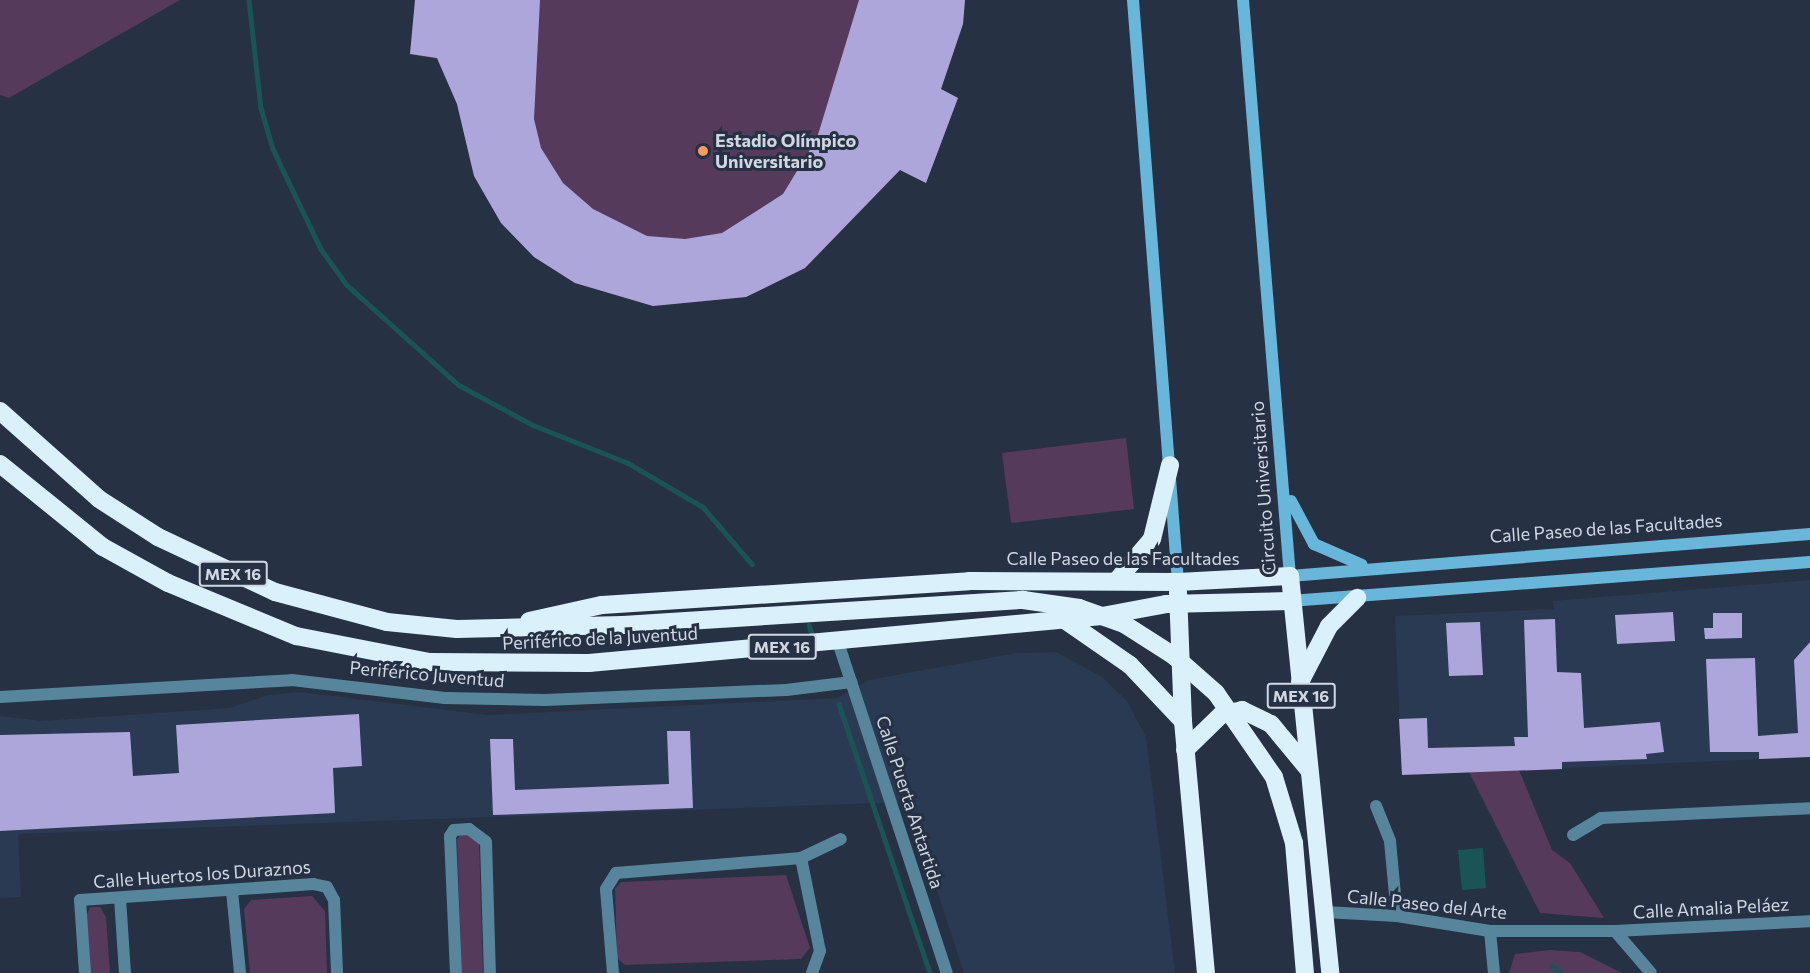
<!DOCTYPE html>
<meta charset="utf-8">
<style>
body{margin:0}
#map{position:relative;width:1810px;height:973px;overflow:hidden;background:#263144;font-family:Commissioner,sans-serif}
div>[style]{position:absolute}
[style*='--x']{left:calc(var(--x)*1px);top:calc(var(--y)*1px);width:calc(var(--w)*1px);rotate:calc(var(--a)*1deg)}
.built>*{inset:0;background:#2a3a52}
.green>*{inset:0;background:#553a5b}
.water>*{inset:0;background:#195557}
.stream>*{height:4.5px;margin:-2.25px;padding:0 2.25px;transform-origin:2.25px;border-radius:2.25px;background:#195557}
.building>*{inset:0;background:#ada6db}
.street>*{height:12px;margin:-6px;padding:0 6px;transform-origin:6px;border-radius:6px;background:#57869c}
.secondary>*{height:12px;margin:-6px;padding:0 6px;transform-origin:6px;border-radius:6px;background:#68b6d9}
.highway>*{height:18px;margin:-9px;padding:0 9px;transform-origin:9px;border-radius:9px;background:#daf0fa}
.dots>*{width:16px;height:16px;translate:-50% -50%;box-sizing:border-box;border:3px solid #263144;border-radius:50%}
span{translate:-50% -50%;white-space:nowrap;text-align:center;line-height:1.15;-webkit-text-stroke:6px #263144;paint-order:stroke}
.shield-label span{padding:2px 4px;background:#263144;border:2px solid;border-radius:4px;-webkit-text-stroke-width:0}
.shield-label{font-size:16px;color:#d0d7e3;font-weight:700}
.poi-label{font-size:18px;color:#d0d7e3;font-weight:700}
.left{translate:0 -50%;text-align:left}
.street-label{font-size:18px;color:#d0d7e3}
</style>
<div id="map">
<div class="built">
<i style="clip-path:polygon(1810px 580px,1810px 757px,1402px 775px,1395px 616px,1554px 609px,1553px 601px)"></i>
<i style="clip-path:polygon(1056px 652px,1102px 677px,1127px 701px,1146px 737px,1175px 973px,964px 973px,908px 802px,18px 834px,21px 897px,0 898px,0 716px,41px 721px,230px 708px,268px 695px,301px 692px,487px 715px,837px 698px,869px 680px,1017px 653px)"></i>
</div>
<div class="green">
<i style="clip-path:polygon(0 0,180px 0,9px 98px,0 95px)"></i>
<i style="clip-path:polygon(415px 0,965px 0,963px 24px,941px 89px,958px 98px,926px 183px,900px 170px,805px 268px,746px 297px,653px 306px,575px 283px,534px 257px,474px 176px,457px 104px,437px 59px,410px 54px)"></i>
<i style="clip-path:polygon(1126px 438px,1134px 509px,1011px 523px,1002px 453px)"></i>
<i style="clip-path:polygon(1519px 770px,1552px 850px,1570px 863px,1604px 918px,1540px 913px,1469px 772px)"></i>
<i style="clip-path:polygon(464px 832px,479px 841px,483px 973px,462px 973px,457px 839px)"></i>
<i style="clip-path:polygon(786px 875px,810px 948px,801px 959px,625px 965px,617px 958px,615px 889px,621px 882px)"></i>
<i style="clip-path:polygon(312px 896px,325px 911px,327px 973px,250px 973px,244px 909px,251px 900px)"></i>
<i style="clip-path:polygon(90px 907px,100px 907px,106px 917px,110px 973px,89px 973px,85px 919px)"></i>
<i style="clip-path:polygon(1550px 950px,1580px 952px,1622px 973px,1509px 973px,1515px 954px)"></i>
</div>
<div class="water">
<i style="clip-path:polygon(1483px 848px,1486px 888px,1462px 890px,1458px 850px)"></i>
</div>
<div class="stream">
<i style="--x:249;--y:0;--w:109;--a:83.7"></i>
<i style="--x:261;--y:108;--w:43;--a:73.7"></i>
<i style="--x:273;--y:149;--w:111;--a:64.4"></i>
<i style="--x:321;--y:249;--w:44;--a:54.2"></i>
<i style="--x:347;--y:285;--w:150;--a:41.8"></i>
<i style="--x:459;--y:385;--w:84;--a:28.4"></i>
<i style="--x:533;--y:425;--w:102;--a:21.8"></i>
<i style="--x:628;--y:463;--w:87;--a:30.4"></i>
<i style="--x:703;--y:507;--w:75;--a:49.3"></i>
<i style="--x:809;--y:625;--w:9;--a:72"></i>
<i style="--x:839;--y:704;--w:284;--a:71.3"></i>
<i style="--x:1552;--y:966;--w:12;--a:35"></i>
</div>
<div class="building">
<i style="clip-path:polygon(415px 0,540px 0,534px 119px,541px 148px,563px 183px,593px 209px,647px 236px,685px 239px,722px 233px,783px 194px,817px 138px,859px 0,965px 0,963px 24px,941px 89px,958px 98px,926px 183px,900px 170px,805px 268px,746px 297px,653px 306px,575px 283px,534px 257px,501px 223px,474px 176px,457px 104px,437px 58px,410px 54px)"></i>
<i style="clip-path:polygon(1673px 612px,1675px 641px,1617px 644px,1615px 615px)"></i>
<i style="clip-path:polygon(1713px 613px,1742px 613px,1742px 638px,1705px 639px,1704px 628px,1713px 628px)"></i>
<i style="clip-path:polygon(1555px 619px,1557px 672px,1581px 673px,1584px 728px,1660px 722px,1664px 752px,1646px 754px,1647px 759px,1562px 762px,1562px 769px,1402px 775px,1399px 719px,1427px 718px,1428px 748px,1515px 746px,1514px 737px,1528px 737px,1524px 620px)"></i>
<i style="clip-path:polygon(1480px 622px,1483px 675px,1449px 676px,1446px 623px)"></i>
<i style="clip-path:polygon(1810px 642px,1810px 757px,1759px 759px,1759px 752px,1710px 752px,1706px 659px,1755px 658px,1758px 736px,1798px 733px,1794px 660px)"></i>
<i style="clip-path:polygon(359px 714px,362px 766px,333px 768px,335px 813px,0 831px,0 735px,130px 732px,133px 776px,179px 773px,176px 725px)"></i>
<i style="clip-path:polygon(667px 731px,690px 731px,693px 808px,493px 815px,490px 739px,513px 739px,515px 790px,669px 784px)"></i>
</div>
<div class="street">
<i style="--x:838;--y:642;--w:348;--a:71.8"></i>
<i style="--x:0;--y:697;--w:292;--a:-3.3"></i>
<i style="--x:292;--y:680;--w:154;--a:6.7"></i>
<i style="--x:445;--y:698;--w:100;--a:1.1"></i>
<i style="--x:545;--y:700;--w:241;--a:-2.4"></i>
<i style="--x:786;--y:690;--w:66;--a:-6.9"></i>
<i style="--x:1376;--y:806;--w:38;--a:68"></i>
<i style="--x:1390;--y:841;--w:75;--a:84.7"></i>
<i style="--x:1573;--y:835;--w:33;--a:-31"></i>
<i style="--x:1601;--y:818;--w:209;--a:-2.7"></i>
<i style="--x:801;--y:858;--w:44;--a:-25.4"></i>
<i style="--x:232;--y:891;--w:82;--a:84.4"></i>
<i style="--x:120;--y:898;--w:75;--a:86.2"></i>
<i style="--x:1325;--y:912;--w:72;--a:3.2"></i>
<i style="--x:1397;--y:916;--w:94;--a:9.2"></i>
<i style="--x:1490;--y:931;--w:125;--a:0"></i>
<i style="--x:1615;--y:931;--w:195;--a:-2.9"></i>
<i style="--x:1490;--y:931;--w:42;--a:84.6"></i>
<i style="--x:1615;--y:931;--w:55;--a:49.4"></i>
<i style="--x:85;--y:973;--w:73;--a:-93.9"></i>
<i style="--x:80;--y:900;--w:234;--a:-3.9"></i>
<i style="--x:313;--y:884;--w:14;--a:12"></i>
<i style="--x:327;--y:887;--w:15;--a:62"></i>
<i style="--x:334;--y:900;--w:73;--a:87.6"></i>
<i style="--x:456;--y:973;--w:137;--a:-92.5"></i>
<i style="--x:450;--y:836;--w:7;--a:-56"></i>
<i style="--x:454;--y:830;--w:15;--a:-4"></i>
<i style="--x:469;--y:829;--w:21;--a:37"></i>
<i style="--x:486;--y:842;--w:131;--a:88.3"></i>
<i style="--x:613;--y:973;--w:84;--a:-94.8"></i>
<i style="--x:606;--y:889;--w:19;--a:-58"></i>
<i style="--x:616;--y:873;--w:186;--a:-4.6"></i>
<i style="--x:801;--y:858;--w:95;--a:78.5"></i>
<i style="--x:820;--y:951;--w:23;--a:110"></i>
</div>
<div class="secondary">
<i style="--x:1133;--y:0;--w:584;--a:85.58"></i>
<i style="--x:1243;--y:0;--w:578;--a:85.34"></i>
<i style="--x:1290;--y:576;--w:522;--a:-4.62"></i>
<i style="--x:1291;--y:501;--w:49;--a:61.9"></i>
<i style="--x:1314;--y:544;--w:52;--a:23.6"></i>
<i style="--x:1290;--y:601;--w:521;--a:-4.29"></i>
</div>
<div class="highway">
<i style="--x:0;--y:411;--w:132;--a:41.6"></i>
<i style="--x:99;--y:499;--w:70;--a:32.8"></i>
<i style="--x:158;--y:537;--w:129;--a:25.2"></i>
<i style="--x:275;--y:592;--w:116;--a:15"></i>
<i style="--x:387;--y:622;--w:70;--a:5.7"></i>
<i style="--x:457;--y:629;--w:166;--a:-1.4"></i>
<i style="--x:623;--y:625;--w:401;--a:-3.6"></i>
<i style="--x:1023;--y:600;--w:57;--a:8.1"></i>
<i style="--x:1079;--y:608;--w:48;--a:19.6"></i>
<i style="--x:1124;--y:624;--w:59;--a:32.6"></i>
<i style="--x:1174;--y:656;--w:56;--a:41.4"></i>
<i style="--x:1216;--y:693;--w:102;--a:55.4"></i>
<i style="--x:1274;--y:777;--w:69;--a:73.1"></i>
<i style="--x:1294;--y:843;--w:130;--a:85.2"></i>
<i style="--x:0;--y:464;--w:132;--a:38.9"></i>
<i style="--x:103;--y:547;--w:74;--a:29"></i>
<i style="--x:168;--y:583;--w:139;--a:22.5"></i>
<i style="--x:296;--y:636;--w:136;--a:11.1"></i>
<i style="--x:429;--y:662;--w:160;--a:0.4"></i>
<i style="--x:589;--y:663;--w:515;--a:-5.23"></i>
<i style="--x:1102;--y:616;--w:65;--a:-10.6"></i>
<i style="--x:1166;--y:604;--w:124;--a:-1.4"></i>
<i style="--x:1118;--y:579;--w:52;--a:-49.6"></i>
<i style="--x:1152;--y:539;--w:76;--a:-76.3"></i>
<i style="--x:1178;--y:592;--w:129;--a:87.8"></i>
<i style="--x:1183;--y:721;--w:253;--a:84.8"></i>
<i style="--x:1062;--y:618;--w:83;--a:34.7"></i>
<i style="--x:1130;--y:665;--w:77;--a:46.6"></i>
<i style="--x:529;--y:621;--w:75;--a:-12.4"></i>
<i style="--x:602;--y:605;--w:368;--a:-3.7"></i>
<i style="--x:969;--y:581;--w:209;--a:0.3"></i>
<i style="--x:1178;--y:582;--w:112;--a:-3.1"></i>
<i style="--x:1290;--y:576;--w:399;--a:84.2"></i>
<i style="--x:1300;--y:682;--w:63;--a:-62.6"></i>
<i style="--x:1329;--y:626;--w:40;--a:-45"></i>
<i style="--x:1185;--y:750;--w:50;--a:-44.2"></i>
<i style="--x:1221;--y:715;--w:22;--a:-13"></i>
<i style="--x:1242;--y:710;--w:32;--a:26"></i>
<i style="--x:1271;--y:724;--w:60;--a:50.4"></i>
</div>
<div class="dots">
<i style="left:703px;top:151px;background:#fe9b59"></i>
</div>
<div class="shield-label">
<span style="left:233px;top:574px">MEX 16</span>
<span style="left:782px;top:647px">MEX 16</span>
<span style="left:1301px;top:696px">MEX 16</span>
</div>
<div class="poi-label">
<span class="left" style="left:715px;top:151px">Estadio Olímpico<br>Universitario</span>
</div>
<div class="street-label">
<span style="left:1263px;top:488px;rotate:-94deg">Circuito Universitario</span>
<span style="left:1606px;top:528px;rotate:-4deg">Calle Paseo de las Facultades</span>
<span style="left:1123px;top:558px">Calle Paseo de las Facultades</span>
<span style="left:600px;top:638px;rotate:-3deg">Periférico de la Juventud</span>
<span style="left:427px;top:674px;rotate:5deg">Periférico Juventud</span>
<span style="left:910px;top:802px;rotate:72deg">Calle Puerta Antartida</span>
<span style="left:202px;top:874px;rotate:-4deg">Calle Huertos los Duraznos</span>
<span style="left:1427px;top:904px;rotate:6deg">Calle Paseo del Arte</span>
<span style="left:1711px;top:908px;rotate:-3deg">Calle Amalia Peláez</span>
</div>
</div>
